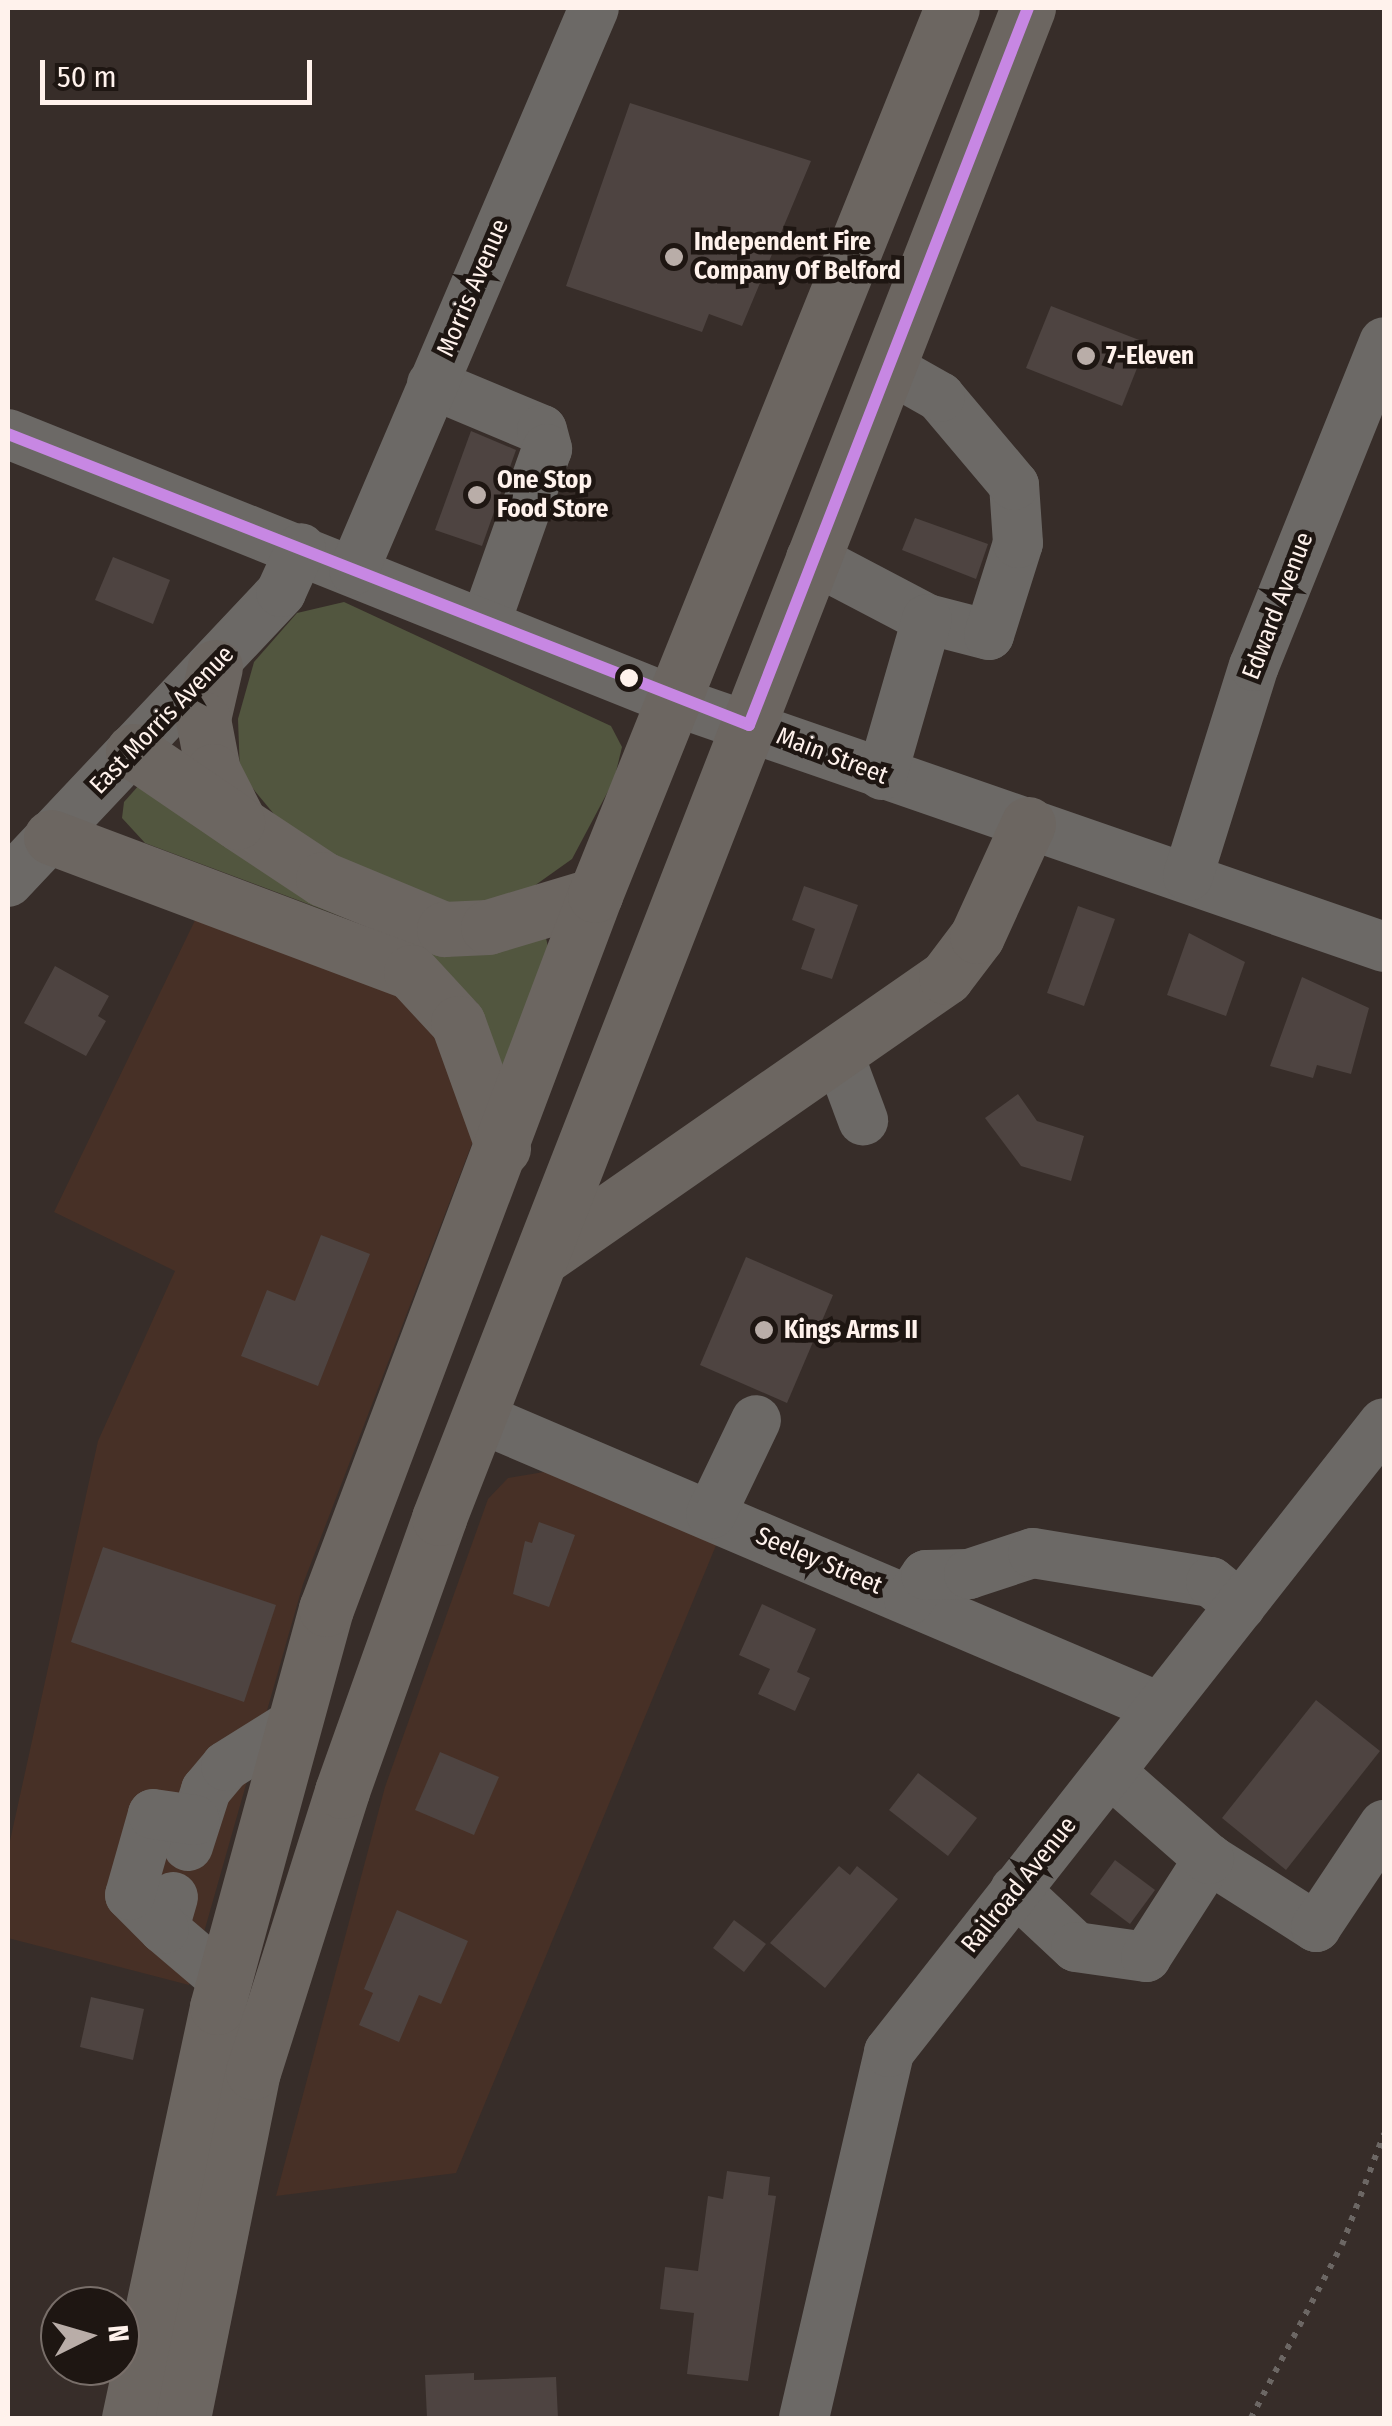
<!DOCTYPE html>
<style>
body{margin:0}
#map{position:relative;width:1392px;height:2426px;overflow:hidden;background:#372d29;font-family:"Fira Sans Condensed",sans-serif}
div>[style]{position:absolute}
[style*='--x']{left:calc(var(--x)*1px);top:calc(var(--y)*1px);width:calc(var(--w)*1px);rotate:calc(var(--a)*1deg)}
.built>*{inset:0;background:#473026}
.green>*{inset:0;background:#52563f}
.building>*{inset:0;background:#4e4441}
.path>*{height:6px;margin-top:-3px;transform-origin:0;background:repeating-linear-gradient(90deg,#6c6764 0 5px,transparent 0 13px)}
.minor>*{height:50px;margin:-25px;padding:0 25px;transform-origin:25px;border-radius:25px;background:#6c6966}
.highway>*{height:55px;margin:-27.5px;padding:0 27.5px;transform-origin:27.5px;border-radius:27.5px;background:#6c6661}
.bus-1>*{height:12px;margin:-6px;padding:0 6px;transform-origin:6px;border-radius:6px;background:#c787e3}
.dots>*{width:28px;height:28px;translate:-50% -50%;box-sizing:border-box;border:5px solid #1e1612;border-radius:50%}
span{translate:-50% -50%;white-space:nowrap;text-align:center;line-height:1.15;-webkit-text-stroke:9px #1e1612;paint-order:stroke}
.poi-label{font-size:25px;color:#fff2ec;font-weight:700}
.left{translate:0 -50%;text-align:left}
.street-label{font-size:25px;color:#fff2ec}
.frame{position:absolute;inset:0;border:10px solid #fff2ec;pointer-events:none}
.north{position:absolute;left:40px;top:2286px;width:100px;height:100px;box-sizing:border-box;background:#1e1612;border:2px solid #786e69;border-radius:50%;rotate:85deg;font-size:28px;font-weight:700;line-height:40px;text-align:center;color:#fff2ec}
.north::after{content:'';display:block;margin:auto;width:35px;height:45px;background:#b9ada8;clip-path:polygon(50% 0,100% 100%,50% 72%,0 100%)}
.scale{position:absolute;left:40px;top:60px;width:272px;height:45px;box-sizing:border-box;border:5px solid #fff2ec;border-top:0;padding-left:12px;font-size:30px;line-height:35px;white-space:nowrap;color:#fff2ec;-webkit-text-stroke:8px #1e1612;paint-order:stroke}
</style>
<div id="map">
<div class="built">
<i style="clip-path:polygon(200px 910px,349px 959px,446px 1028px,473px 1141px,303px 1584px,189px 1985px,8px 1938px,8px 1850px,98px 1441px,175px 1271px,54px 1212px)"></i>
<i style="clip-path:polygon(550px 1471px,717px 1543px,456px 2173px,276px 2196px,385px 1787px,488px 1499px,508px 1478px)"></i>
</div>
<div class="green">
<i style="clip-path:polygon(344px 602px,611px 726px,622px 747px,614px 780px,572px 859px,520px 896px,459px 910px,293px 837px,240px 773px,238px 719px,254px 662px,297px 613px)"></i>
<i style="clip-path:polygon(140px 784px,348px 919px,145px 843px,122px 818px,124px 802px)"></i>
<i style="clip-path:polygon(546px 938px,548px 947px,502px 1075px,477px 1003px,418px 950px)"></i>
</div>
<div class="building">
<i style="clip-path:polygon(630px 103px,811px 161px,742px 326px,709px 314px,702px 332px,566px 286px)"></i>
<i style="clip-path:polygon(1051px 306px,1147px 343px,1122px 406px,1026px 368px)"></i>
<i style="clip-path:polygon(471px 431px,516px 450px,482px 546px,435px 530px)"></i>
<i style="clip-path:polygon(915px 518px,988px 544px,976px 579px,902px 550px)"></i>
<i style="clip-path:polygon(113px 557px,170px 580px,153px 624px,95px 600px)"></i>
<i style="clip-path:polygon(804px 886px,858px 905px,832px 979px,801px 969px,815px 929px,792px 920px)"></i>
<i style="clip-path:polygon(1078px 906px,1115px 919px,1084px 1006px,1047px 993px)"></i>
<i style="clip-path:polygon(1189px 933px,1245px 962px,1226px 1016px,1167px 995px)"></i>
<i style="clip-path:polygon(55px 966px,109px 996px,98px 1016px,106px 1021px,86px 1056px,24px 1023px)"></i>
<i style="clip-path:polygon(1302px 977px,1369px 1008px,1351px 1074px,1317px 1065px,1313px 1078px,1270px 1066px)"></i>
<i style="clip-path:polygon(1018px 1094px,1037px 1121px,1084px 1136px,1071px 1181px,1021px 1166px,985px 1118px)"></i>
<i style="clip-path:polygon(321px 1235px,370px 1254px,318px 1386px,241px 1356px,267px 1290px,295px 1301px)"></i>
<i style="clip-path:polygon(746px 1257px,833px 1295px,787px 1403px,700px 1365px)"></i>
<i style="clip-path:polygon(539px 1522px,575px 1535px,549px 1607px,513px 1594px,525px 1541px,532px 1543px)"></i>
<i style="clip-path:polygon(103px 1547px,276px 1605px,244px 1702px,71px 1642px)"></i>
<i style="clip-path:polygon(762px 1604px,816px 1629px,797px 1672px,810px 1678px,795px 1711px,758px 1694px,770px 1669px,739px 1655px)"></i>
<i style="clip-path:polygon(1316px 1700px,1380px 1751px,1286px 1870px,1222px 1818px)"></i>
<i style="clip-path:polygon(440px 1752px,499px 1777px,474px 1835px,415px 1810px)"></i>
<i style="clip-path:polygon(918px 1773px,977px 1818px,948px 1856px,889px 1810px)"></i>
<i style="clip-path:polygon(1115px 1860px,1155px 1890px,1130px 1924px,1090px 1894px)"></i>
<i style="clip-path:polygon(839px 1866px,850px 1875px,857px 1866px,898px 1899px,825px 1988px,770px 1943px)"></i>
<i style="clip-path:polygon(397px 1910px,468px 1941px,441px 2004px,419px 1995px,399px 2042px,359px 2025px,373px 1993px,364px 1989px)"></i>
<i style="clip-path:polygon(734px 1920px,766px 1944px,744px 1972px,713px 1948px)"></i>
<i style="clip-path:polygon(91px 1997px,144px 2009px,133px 2060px,80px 2047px)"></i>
<i style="clip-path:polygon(727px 2171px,770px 2177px,768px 2195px,776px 2196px,748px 2381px,687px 2374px,694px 2313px,660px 2309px,665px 2267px,698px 2271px,708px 2196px,723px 2199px)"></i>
<i style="clip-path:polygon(474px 2373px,474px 2380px,556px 2377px,558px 2418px,427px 2418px,425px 2375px)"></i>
</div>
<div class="path">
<i style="--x:1251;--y:2418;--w:195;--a:-62.3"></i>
<i style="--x:1342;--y:2245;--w:119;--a:-69.3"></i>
</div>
<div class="minor">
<i style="--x:432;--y:384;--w:119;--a:22.7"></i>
<i style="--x:542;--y:430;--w:20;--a:75"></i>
<i style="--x:547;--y:449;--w:186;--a:109.5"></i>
<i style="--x:8;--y:434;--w:721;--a:21.83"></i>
<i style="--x:677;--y:702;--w:748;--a:19.11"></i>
<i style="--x:811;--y:558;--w:131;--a:27.7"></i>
<i style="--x:927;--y:619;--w:64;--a:14.5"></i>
<i style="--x:989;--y:635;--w:96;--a:-72.5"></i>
<i style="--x:1018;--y:543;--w:58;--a:-93.9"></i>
<i style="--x:1014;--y:485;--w:115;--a:-130.1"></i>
<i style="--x:940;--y:397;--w:61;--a:-150.5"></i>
<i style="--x:354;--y:570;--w:611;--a:-66.88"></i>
<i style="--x:882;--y:775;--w:162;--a:-73.9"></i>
<i style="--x:1188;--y:876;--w:220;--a:-72.6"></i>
<i style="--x:1254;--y:666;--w:349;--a:-68.1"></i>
<i style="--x:8;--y:882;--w:398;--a:-46.7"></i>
<i style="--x:281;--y:592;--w:48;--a:-65.6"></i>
<i style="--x:838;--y:1053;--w:72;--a:69.5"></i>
<i style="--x:478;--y:1417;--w:740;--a:23.07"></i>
<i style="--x:711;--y:1514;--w:104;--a:-64.4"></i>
<i style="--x:909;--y:1600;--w:30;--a:-56"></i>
<i style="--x:926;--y:1575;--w:43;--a:-1.3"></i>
<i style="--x:969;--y:1574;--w:67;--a:-18.2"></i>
<i style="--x:1033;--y:1553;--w:180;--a:9.3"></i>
<i style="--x:1211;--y:1582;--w:38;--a:39"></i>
<i style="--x:188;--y:1846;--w:59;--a:-72.2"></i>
<i style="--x:206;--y:1790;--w:31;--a:-50"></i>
<i style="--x:226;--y:1766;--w:75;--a:-32"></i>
<i style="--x:1209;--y:1859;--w:127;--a:32.4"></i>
<i style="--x:1316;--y:1927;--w:123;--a:-56.3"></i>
<i style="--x:1015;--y:1890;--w:83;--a:43.1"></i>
<i style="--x:1076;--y:1947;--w:71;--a:8.1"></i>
<i style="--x:1146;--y:1957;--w:117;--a:-57.3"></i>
<i style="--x:1209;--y:1859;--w:132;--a:-138.7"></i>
<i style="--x:173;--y:1897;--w:33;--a:106"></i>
<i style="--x:164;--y:1929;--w:79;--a:40.4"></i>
<i style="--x:164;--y:1929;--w:48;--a:-135"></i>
<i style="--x:130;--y:1895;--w:84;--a:-74.1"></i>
<i style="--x:153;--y:1814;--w:42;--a:8.1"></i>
<i style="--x:804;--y:2418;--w:376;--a:-76.9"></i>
<i style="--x:889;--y:2052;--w:800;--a:-51.8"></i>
</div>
<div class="highway">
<i style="--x:215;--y:667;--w:53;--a:103"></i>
<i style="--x:203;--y:719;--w:53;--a:79.1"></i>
<i style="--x:213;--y:771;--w:59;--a:63"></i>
<i style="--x:240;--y:824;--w:100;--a:33.5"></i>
<i style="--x:323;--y:879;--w:131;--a:22.5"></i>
<i style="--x:444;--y:929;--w:44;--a:-2.6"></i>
<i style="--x:488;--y:927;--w:112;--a:-16.7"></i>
<i style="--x:133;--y:751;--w:126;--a:34.3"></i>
<i style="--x:51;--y:837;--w:384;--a:20.6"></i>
<i style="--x:411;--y:972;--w:69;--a:47.3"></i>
<i style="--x:458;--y:1023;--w:133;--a:70.2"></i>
<i style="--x:546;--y:1255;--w:487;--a:-34.8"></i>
<i style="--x:946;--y:977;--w:51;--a:-52.9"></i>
<i style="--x:977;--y:936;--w:123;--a:-65.5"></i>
<i style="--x:129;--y:2418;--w:420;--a:-77.9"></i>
<i style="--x:217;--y:2007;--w:413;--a:-74.7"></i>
<i style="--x:326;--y:1609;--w:763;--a:-69.36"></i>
<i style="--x:595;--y:895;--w:956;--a:-68.08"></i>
<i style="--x:183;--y:2418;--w:353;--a:-78.6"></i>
<i style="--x:253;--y:2072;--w:295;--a:-72.4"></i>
<i style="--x:342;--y:1791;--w:290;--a:-70.4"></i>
<i style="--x:439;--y:1518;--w:1621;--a:-68.69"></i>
</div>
<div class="bus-1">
<i style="--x:8;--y:434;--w:796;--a:21.44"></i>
<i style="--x:749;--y:725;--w:769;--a:-68.74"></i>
</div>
<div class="dots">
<i style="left:674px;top:257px;background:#b9ada8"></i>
<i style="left:1086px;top:356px;background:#b9ada8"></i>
<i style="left:477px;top:495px;background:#b9ada8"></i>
<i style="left:629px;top:678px;background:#fff2ec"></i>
<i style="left:764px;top:1330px;background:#b9ada8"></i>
</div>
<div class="poi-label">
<span class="left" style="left:694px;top:257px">Independent Fire<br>Company Of Belford</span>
<span class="left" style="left:1106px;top:356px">7-Eleven</span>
<span class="left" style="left:497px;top:495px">One Stop<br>Food Store</span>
<span class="left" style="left:784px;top:1330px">Kings Arms II</span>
</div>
<div class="street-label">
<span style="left:473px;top:288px;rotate:-67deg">Morris Avenue</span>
<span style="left:1278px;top:606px;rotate:-69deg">Edward Avenue</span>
<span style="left:162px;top:720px;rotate:-46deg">East Morris Avenue</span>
<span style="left:832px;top:756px;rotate:21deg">Main Street</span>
<span style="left:819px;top:1561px;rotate:23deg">Seeley Street</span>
<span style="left:1019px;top:1885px;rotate:-51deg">Railroad Avenue</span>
</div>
<div class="frame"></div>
<div class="north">N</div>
<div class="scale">50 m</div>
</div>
